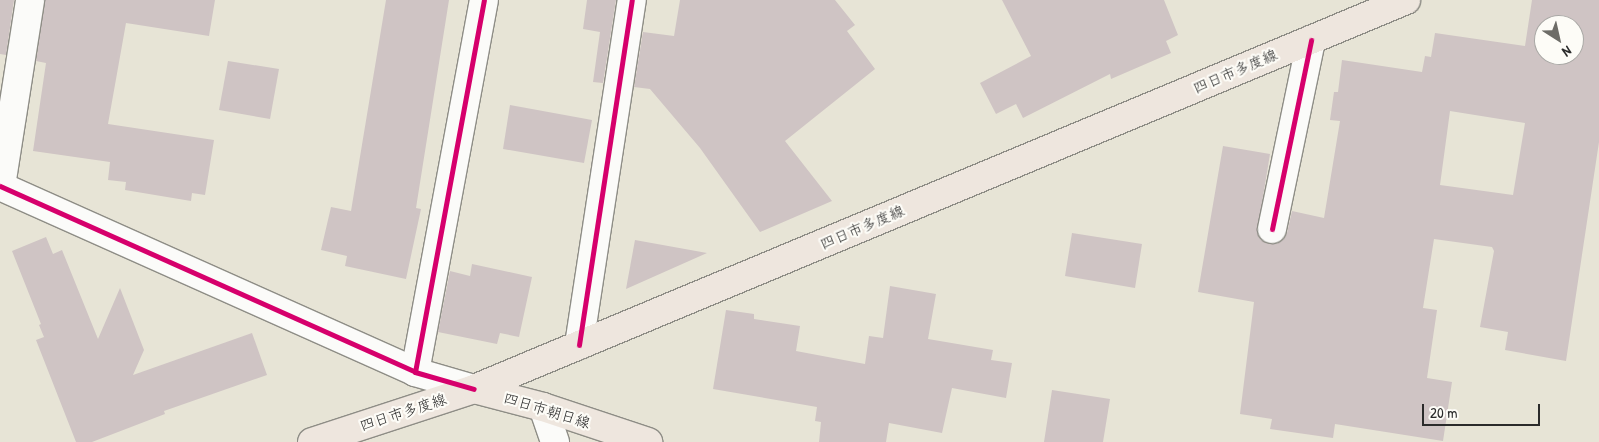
<!DOCTYPE html>
<meta charset="utf-8">
<style>
body{margin:0}
#map{position:relative;width:1599px;height:442px;overflow:hidden;background:#e7e4d6;font-family:"Patrick Hand","Klee One",sans-serif}
div>[style]{position:absolute}
[style*='--x']{left:calc(var(--x)*1px);top:calc(var(--y)*1px);width:calc(var(--w)*1px);rotate:calc(var(--a)*1deg)}
.building>*{inset:0;background:#cfc4c4}
.roads{filter:drop-shadow(1px 0 #8e8d86) drop-shadow(-1px 0 #8e8d86) drop-shadow(0 1px #8e8d86) drop-shadow(0 -1px #8e8d86)}
.minor>*{height:28px;margin:-14px;padding:0 14px;transform-origin:14px;border-radius:14px;background:#fbfbf9}
.primary>*{height:28px;margin:-14px;padding:0 14px;transform-origin:14px;border-radius:14px;background:#eee6de}
.cycleway>*{height:5px;margin:-2.5px;padding:0 2.5px;transform-origin:2.5px;border-radius:2.5px;background:#d6006c}
span{translate:-50% -50%;white-space:nowrap;text-align:center;line-height:1.15;-webkit-text-stroke:4.5px #fdfcf7;paint-order:stroke}
.street-label{font-size:15px;color:#2b2b2b}
.north{position:absolute;left:1534px;top:15px;width:50px;height:50px;box-sizing:border-box;background:#fdfcf7;border:1px solid #a9a8a5;border-radius:50%;rotate:145deg;font-size:14px;font-weight:700;line-height:20px;text-align:center;color:#2b2b2b}
.north::after{content:'';display:block;margin:auto;width:18px;height:22px;background:#6d6c67;clip-path:polygon(50% 0,100% 100%,50% 72%,0 100%)}
.scale{position:absolute;left:1422px;top:404px;width:118px;height:22px;box-sizing:border-box;border:2px solid #2b2b2b;border-top:0;padding-left:6px;font-size:15px;line-height:18px;white-space:nowrap;color:#2b2b2b;-webkit-text-stroke:4px #fdfcf7;paint-order:stroke}
</style>
<div id="map">
<div class="building">
<i style="clip-path:polygon(0 0,14px 0,6px 55px,0 54px)"></i>
<i style="clip-path:polygon(45px 0,215px 0,209px 36px,126px 23px,108px 124px,214px 140px,205px 195px,192px 193px,191px 201px,125px 190px,126px 182px,108px 180px,110px 162px,33px 151px,46px 63px,36px 61px)"></i>
<i style="clip-path:polygon(386px 0,449px 0,416px 208px,421px 209px,406px 279px,345px 266px,347px 256px,321px 250px,331px 207px,351px 211px)"></i>
<i style="clip-path:polygon(587px 0,616px 0,603px 83px,593px 82px,600px 32px,583px 29px)"></i>
<i style="clip-path:polygon(680px 0,835px 0,855px 25px,847px 31px,875px 69px,785px 141px,832px 201px,760px 232px,700px 148px,650px 89px,634px 87px,643px 32px,674px 36px)"></i>
<i style="clip-path:polygon(1002px 0,1164px 0,1178px 35px,1166px 41px,1171px 53px,1111px 79px,1110px 74px,1023px 118px,1016px 104px,996px 114px,980px 83px,1031px 56px)"></i>
<i style="clip-path:polygon(evenodd,1532px 0,1599px 0,1599px 142px,1566px 361px,1505px 350px,1508px 332px,1480px 327px,1494px 251px,1492px 247px,1434px 239px,1423px 308px,1437px 310px,1427px 378px,1452px 382px,1443px 441px,1335px 424px,1333px 438px,1270px 429px,1272px 419px,1240px 414px,1254px 302px,1198px 292px,1223px 146px,1270px 154px,1257px 233px,1261px 240px,1268px 244px,1277px 244px,1284px 239px,1287px 233px,1292px 211px,1324px 218px,1340px 121px,1330px 120px,1334px 92px,1338px 92px,1342px 60px,1422px 72px,1425px 56px,1431px 57px,1435px 33px,1525px 46px,1532px 0,1544px 25px,1574px 25px,1574px 55px,1544px 55px,1544px 25px,1532px 0,1450px 111px,1525px 123px,1513px 195px,1440px 185px,1450px 111px)"></i>
<i style="clip-path:polygon(228px 61px,279px 69px,270px 119px,219px 110px)"></i>
<i style="clip-path:polygon(510px 105px,592px 120px,584px 163px,503px 149px)"></i>
<i style="clip-path:polygon(1072px 233px,1142px 244px,1135px 288px,1065px 276px)"></i>
<i style="clip-path:polygon(46px 237px,53px 254px,62px 250px,98px 339px,120px 288px,144px 350px,133px 375px,252px 333px,267px 375px,164px 411px,165px 414px,92px 442px,76px 442px,36px 340px,44px 337px,39px 325px,41px 324px,12px 251px)"></i>
<i style="clip-path:polygon(635px 240px,707px 253px,626px 289px)"></i>
<i style="clip-path:polygon(472px 264px,532px 277px,519px 337px,500px 333px,497px 344px,438px 332px,450px 271px,470px 276px)"></i>
<i style="clip-path:polygon(890px 286px,936px 294px,928px 339px,993px 350px,991px 360px,1012px 363px,1006px 398px,952px 388px,942px 433px,889px 423px,886px 442px,819px 442px,821px 422px,815px 421px,817px 407px,713px 389px,726px 310px,754px 314px,754px 319px,800px 326px,796px 351px,865px 364px,869px 336px,883px 338px)"></i>
<i style="clip-path:polygon(1052px 390px,1110px 399px,1103px 442px,1044px 442px)"></i>
</div>
<div class="roads">
<div class="minor">
<i style="--x:0;--y:186;--w:455;--a:24.1"></i>
<i style="--x:415;--y:372;--w:61;--a:16.1"></i>
<i style="--x:1;--y:186;--w:188;--a:-81.1"></i>
<i style="--x:1272;--y:229;--w:193;--a:-78.3"></i>
<i style="--x:579;--y:345;--w:349;--a:-81.3"></i>
<i style="--x:415;--y:372;--w:378;--a:-79.5"></i>
<i style="--x:543;--y:407;--w:37;--a:71"></i>
</div>
<div class="primary">
<i style="--x:474;--y:389;--w:71;--a:14.6"></i>
<i style="--x:543;--y:407;--w:111;--a:18.4"></i>
<i style="--x:312;--y:442;--w:170;--a:-18.1"></i>
<i style="--x:474;--y:389;--w:1010;--a:-22.65"></i>
</div>
</div>
<div class="cycleway">
<i style="--x:0;--y:186;--w:455;--a:24.1"></i>
<i style="--x:415;--y:372;--w:61;--a:16.1"></i>
<i style="--x:1272;--y:229;--w:193;--a:-78.3"></i>
<i style="--x:579;--y:345;--w:349;--a:-81.3"></i>
<i style="--x:415;--y:372;--w:378;--a:-79.5"></i>
</div>
<div class="street-label">
<span style="left:1235px;top:71px;rotate:-23deg">四日市多度線</span>
<span style="left:862px;top:227px;rotate:-23deg">四日市多度線</span>
<span style="left:547px;top:410px;rotate:17deg">四日市朝日線</span>
<span style="left:403px;top:412px;rotate:-18deg">四日市多度線</span>
</div>
<div class="north">N</div>
<div class="scale">20 m</div>
</div>
